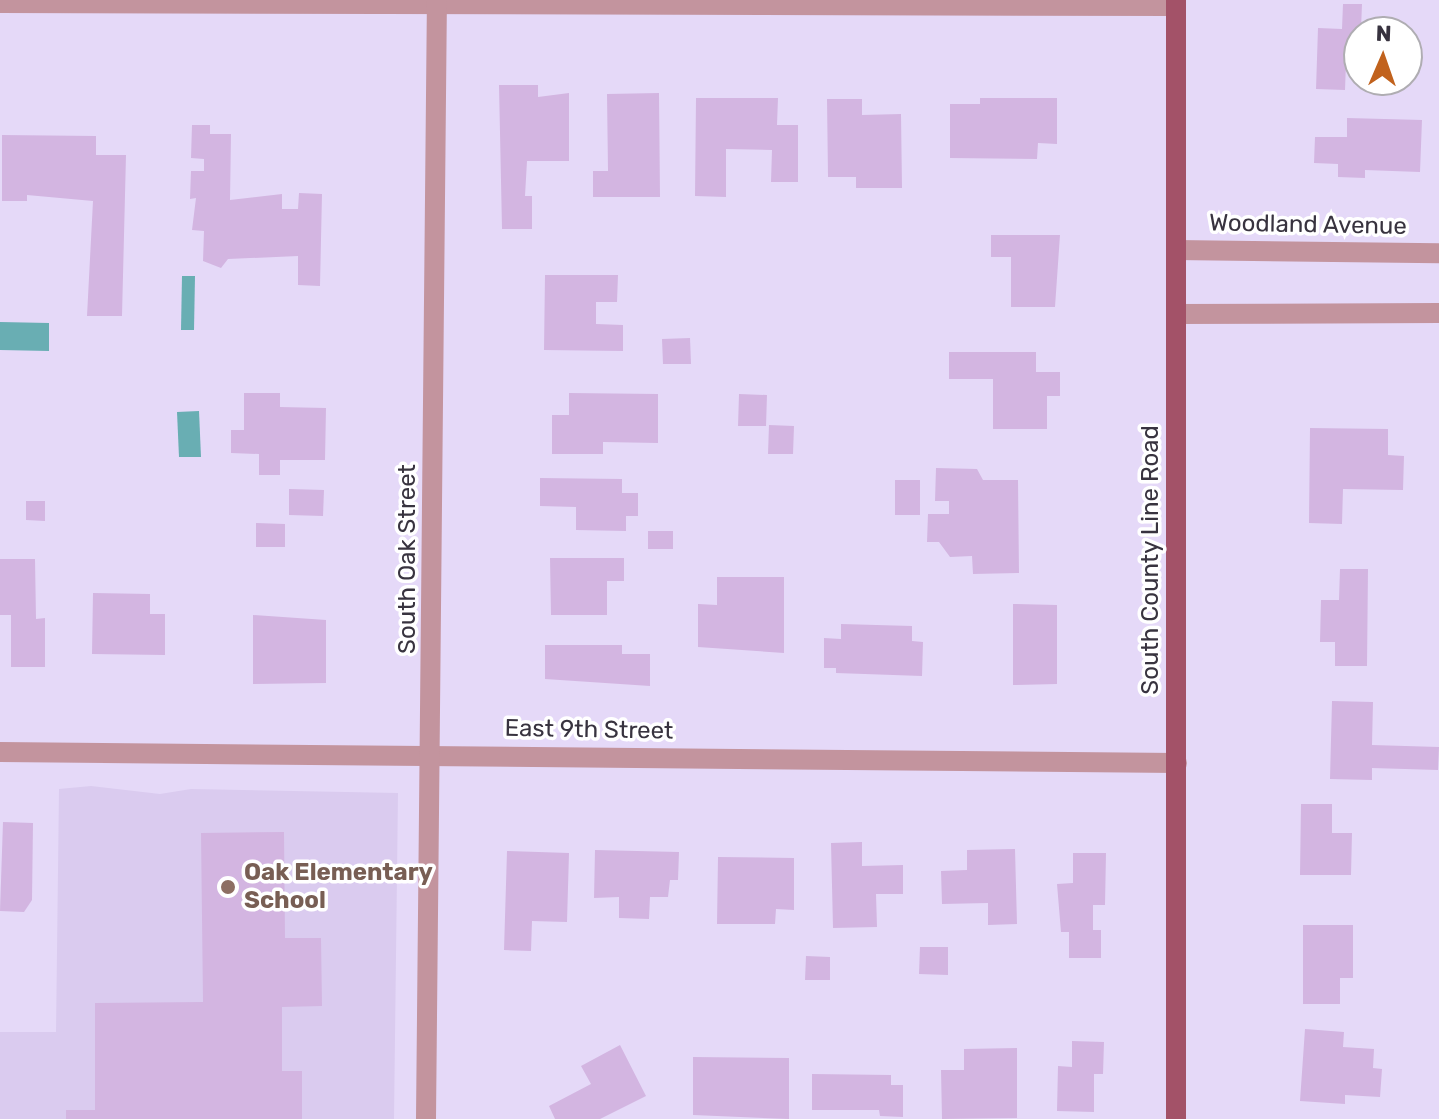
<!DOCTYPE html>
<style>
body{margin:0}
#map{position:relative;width:1439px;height:1119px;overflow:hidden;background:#e5d9f8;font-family:Rubik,sans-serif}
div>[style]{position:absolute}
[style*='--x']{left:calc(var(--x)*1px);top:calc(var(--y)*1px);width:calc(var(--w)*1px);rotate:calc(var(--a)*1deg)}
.built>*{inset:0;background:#dacbef}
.water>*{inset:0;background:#69aeb3}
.building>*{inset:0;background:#d3b5e1}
.minor>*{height:20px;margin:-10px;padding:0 10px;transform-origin:10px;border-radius:10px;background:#c3949e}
.major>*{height:20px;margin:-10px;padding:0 10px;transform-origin:10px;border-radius:10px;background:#a35268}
.dots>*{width:22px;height:22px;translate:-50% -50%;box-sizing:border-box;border:4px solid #fff;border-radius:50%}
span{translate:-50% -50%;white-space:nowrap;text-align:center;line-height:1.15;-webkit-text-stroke:7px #fff;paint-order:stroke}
.street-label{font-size:24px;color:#38333f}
.education-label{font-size:24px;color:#785e54;font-weight:700}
.left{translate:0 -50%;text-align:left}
.north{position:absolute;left:1343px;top:16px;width:80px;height:80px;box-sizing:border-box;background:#fff;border:2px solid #afadb2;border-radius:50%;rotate:2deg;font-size:22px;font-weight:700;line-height:32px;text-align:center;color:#38333f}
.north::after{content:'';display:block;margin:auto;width:28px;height:36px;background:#c1621d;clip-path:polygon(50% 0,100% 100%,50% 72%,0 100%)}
</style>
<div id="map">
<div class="built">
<i style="clip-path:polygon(91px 786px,160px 794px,191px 789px,398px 793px,394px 1119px,0 1119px,0 1032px,56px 1032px,59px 789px)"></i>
</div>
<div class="water">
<i style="clip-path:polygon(182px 276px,195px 276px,194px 330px,181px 330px)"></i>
<i style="clip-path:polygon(0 322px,49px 323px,49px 351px,0 350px)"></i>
<i style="clip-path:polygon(199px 411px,201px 457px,179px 457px,177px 412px)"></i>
</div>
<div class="building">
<i style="clip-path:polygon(1343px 4px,1362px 4px,1361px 29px,1374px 32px,1359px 32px,1359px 63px,1346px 63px,1345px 90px,1316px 89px,1318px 28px,1342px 29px)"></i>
<i style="clip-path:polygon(499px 85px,538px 85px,538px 97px,569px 93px,569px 161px,527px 161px,525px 196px,532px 196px,532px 229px,502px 229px)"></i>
<i style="clip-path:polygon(659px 93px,660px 197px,593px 197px,593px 171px,608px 171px,607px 94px)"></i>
<i style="clip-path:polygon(696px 98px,778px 98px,777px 125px,798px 125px,798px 182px,771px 182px,772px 150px,726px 149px,726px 197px,695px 196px)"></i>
<i style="clip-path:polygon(980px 98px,1057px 98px,1057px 144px,1038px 143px,1037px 159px,950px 158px,950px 104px,980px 104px)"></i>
<i style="clip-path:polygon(827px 99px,862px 99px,862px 115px,901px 114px,902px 188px,856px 188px,856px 177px,828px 177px)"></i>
<i style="clip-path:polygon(1347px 118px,1422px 120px,1420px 172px,1365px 170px,1365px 178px,1338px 177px,1338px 164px,1314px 163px,1315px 137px,1347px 137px)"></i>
<i style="clip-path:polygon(192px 125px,210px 125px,210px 134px,231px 134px,230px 200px,282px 194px,282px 209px,298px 209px,299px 193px,322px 194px,320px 286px,298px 285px,298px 256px,228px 259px,221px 268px,203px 261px,204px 231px,192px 230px,196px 198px,190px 199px,191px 171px,204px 171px,204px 159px,191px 158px)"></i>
<i style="clip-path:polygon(2px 135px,96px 136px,96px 155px,126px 155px,122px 316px,87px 316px,93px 201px,27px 195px,27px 201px,2px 201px)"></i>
<i style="clip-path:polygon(991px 235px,1060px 235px,1055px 307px,1011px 307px,1011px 257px,991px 257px)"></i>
<i style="clip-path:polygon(545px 275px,618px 275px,617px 302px,596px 302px,596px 324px,623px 325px,623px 351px,544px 350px)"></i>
<i style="clip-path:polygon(690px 338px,691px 364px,663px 364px,662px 339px)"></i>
<i style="clip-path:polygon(949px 352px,1036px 352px,1036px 372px,1060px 372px,1060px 396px,1047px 396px,1047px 429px,993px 429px,993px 379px,949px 379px)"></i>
<i style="clip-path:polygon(244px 393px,280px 393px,280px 407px,326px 408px,325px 460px,280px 460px,280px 475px,259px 475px,259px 454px,231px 453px,231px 430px,244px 430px)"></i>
<i style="clip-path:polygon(569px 393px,658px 394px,658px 443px,603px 442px,603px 454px,552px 454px,552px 415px,569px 415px)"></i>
<i style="clip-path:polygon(739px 394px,767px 395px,766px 426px,738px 426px)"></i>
<i style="clip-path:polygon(769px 425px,794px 426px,793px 454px,768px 454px)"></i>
<i style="clip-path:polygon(1310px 428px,1388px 429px,1388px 455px,1404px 456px,1403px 490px,1343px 489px,1342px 524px,1309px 523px)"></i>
<i style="clip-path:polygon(936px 468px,977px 469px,983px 480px,1018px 480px,1019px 573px,973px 574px,972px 556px,950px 557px,939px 542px,927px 542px,928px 514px,949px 514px,949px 501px,935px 501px)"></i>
<i style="clip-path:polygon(540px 478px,622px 479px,622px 493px,638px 493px,638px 516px,626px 516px,626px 531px,576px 530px,576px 507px,540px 506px)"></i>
<i style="clip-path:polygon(895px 480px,920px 480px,920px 515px,895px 515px)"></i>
<i style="clip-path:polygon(289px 489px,324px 490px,323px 516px,289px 515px)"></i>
<i style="clip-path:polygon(26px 501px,45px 501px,45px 521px,26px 520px)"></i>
<i style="clip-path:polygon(256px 523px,285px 524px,285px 547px,256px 547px)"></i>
<i style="clip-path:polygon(648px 531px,673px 531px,673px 549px,648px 549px)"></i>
<i style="clip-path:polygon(550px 558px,624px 558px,624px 581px,607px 581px,607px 615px,551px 615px)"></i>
<i style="clip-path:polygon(0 559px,35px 559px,36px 619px,45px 618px,45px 667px,11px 667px,11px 615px,0 615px)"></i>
<i style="clip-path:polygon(1340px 569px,1368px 569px,1367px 666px,1335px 666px,1335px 642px,1320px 642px,1321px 600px,1339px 600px)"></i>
<i style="clip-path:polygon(717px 577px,784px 577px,784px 653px,698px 647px,698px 604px,717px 605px)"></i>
<i style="clip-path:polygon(93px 593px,150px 594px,150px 614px,165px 614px,165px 655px,92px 654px)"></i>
<i style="clip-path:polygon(1013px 604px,1057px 605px,1057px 684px,1013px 685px)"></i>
<i style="clip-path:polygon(253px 615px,326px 620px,326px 683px,253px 684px)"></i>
<i style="clip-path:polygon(841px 624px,912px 626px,912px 641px,923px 642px,922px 676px,836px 673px,836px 668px,824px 668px,824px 638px,841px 639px)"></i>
<i style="clip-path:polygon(545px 645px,622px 645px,622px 654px,650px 654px,650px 686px,545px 679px)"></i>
<i style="clip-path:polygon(1332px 701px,1373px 702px,1372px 745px,1439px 747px,1438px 770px,1372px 768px,1372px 780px,1330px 779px)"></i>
<i style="clip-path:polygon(1301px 804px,1332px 804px,1332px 833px,1352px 833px,1351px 875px,1300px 875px)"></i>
<i style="clip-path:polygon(3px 822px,33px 823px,32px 900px,24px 912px,0 911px)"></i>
<i style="clip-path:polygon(284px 832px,285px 938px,321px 938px,322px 1006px,282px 1007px,282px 1071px,302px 1071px,302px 1119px,66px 1119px,66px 1110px,95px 1110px,95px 1003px,203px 1002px,201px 833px)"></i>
<i style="clip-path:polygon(862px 842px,862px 866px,903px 865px,903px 894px,876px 894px,877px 927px,833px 928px,831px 843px)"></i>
<i style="clip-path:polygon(1015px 849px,1017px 924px,988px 925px,988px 903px,942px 904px,941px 871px,967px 870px,967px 850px)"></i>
<i style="clip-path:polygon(595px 850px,679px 852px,678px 880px,670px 880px,668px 897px,650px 897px,649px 919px,619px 918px,619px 897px,594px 898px)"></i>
<i style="clip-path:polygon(507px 851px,569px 853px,567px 922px,532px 921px,531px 951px,504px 950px)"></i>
<i style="clip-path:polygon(1073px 853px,1106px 853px,1105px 905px,1093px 905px,1093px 930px,1101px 930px,1101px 958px,1069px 958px,1069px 932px,1061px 932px,1057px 884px,1073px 883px)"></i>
<i style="clip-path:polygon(718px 857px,794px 858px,794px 910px,776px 909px,775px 924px,717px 924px)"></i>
<i style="clip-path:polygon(1303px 925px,1353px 925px,1353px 978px,1340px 978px,1340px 1004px,1303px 1004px)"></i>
<i style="clip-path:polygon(920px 947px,948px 947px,948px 975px,919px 974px)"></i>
<i style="clip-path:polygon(806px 956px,830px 957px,830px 980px,805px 980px)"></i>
<i style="clip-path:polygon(1305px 1029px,1344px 1032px,1343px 1047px,1374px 1049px,1373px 1068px,1382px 1069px,1380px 1097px,1345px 1095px,1345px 1104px,1300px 1101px)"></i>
<i style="clip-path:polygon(1072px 1041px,1104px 1042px,1103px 1074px,1094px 1074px,1094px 1112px,1057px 1111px,1058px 1066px,1072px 1067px)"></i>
<i style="clip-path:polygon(620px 1045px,646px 1096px,600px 1119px,555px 1119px,549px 1106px,591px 1084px,581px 1066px)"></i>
<i style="clip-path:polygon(1017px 1048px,1017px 1118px,942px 1119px,941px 1070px,964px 1070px,964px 1049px)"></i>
<i style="clip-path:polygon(693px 1057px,789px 1058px,789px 1119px,693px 1115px)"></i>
<i style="clip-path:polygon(812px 1074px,891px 1075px,891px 1085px,903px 1085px,903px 1117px,880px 1116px,879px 1110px,812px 1110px)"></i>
</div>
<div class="minor">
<i style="--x:0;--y:3;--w:1176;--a:0.15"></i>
<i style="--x:1176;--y:250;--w:263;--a:0.7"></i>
<i style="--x:1176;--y:314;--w:263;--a:-0.2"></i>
<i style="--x:0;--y:752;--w:1177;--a:0.54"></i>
<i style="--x:426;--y:1119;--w:1119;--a:-89.44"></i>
</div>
<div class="major">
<i style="--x:1176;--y:1119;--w:1119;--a:-90"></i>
</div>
<div class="dots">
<i style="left:228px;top:887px;background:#8d6e63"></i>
</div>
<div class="street-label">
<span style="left:1308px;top:225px;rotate:1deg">Woodland Avenue</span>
<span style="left:408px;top:559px;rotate:-90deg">South Oak Street</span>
<span style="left:1151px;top:560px;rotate:-90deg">South County Line Road</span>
<span style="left:589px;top:730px;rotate:1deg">East 9th Street</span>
</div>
<div class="education-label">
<span class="left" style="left:244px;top:887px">Oak Elementary<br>School</span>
</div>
<div class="north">N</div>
</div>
